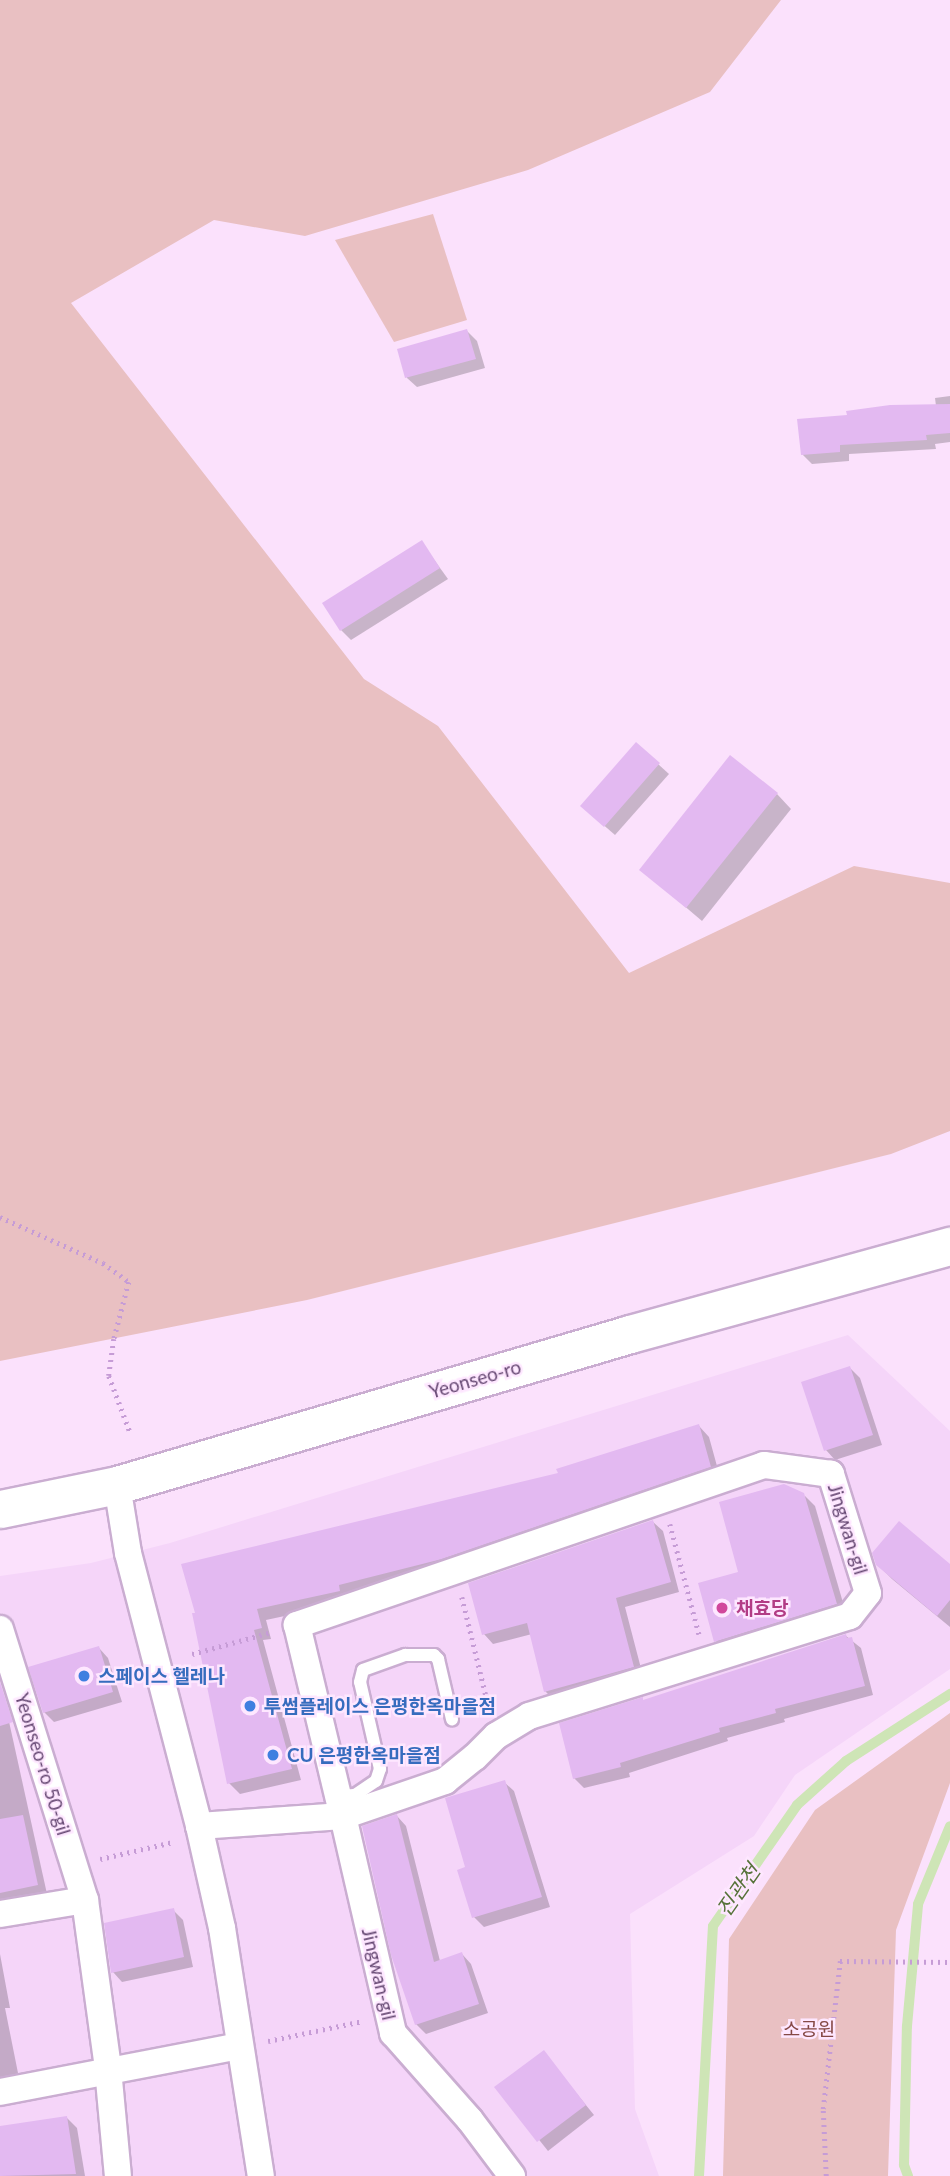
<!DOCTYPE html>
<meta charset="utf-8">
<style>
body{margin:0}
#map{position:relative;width:950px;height:2176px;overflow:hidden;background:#fbe1fc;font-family:Lato,"Noto Sans KR",sans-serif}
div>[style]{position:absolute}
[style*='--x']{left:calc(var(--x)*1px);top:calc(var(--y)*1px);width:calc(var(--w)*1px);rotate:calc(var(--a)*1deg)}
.residential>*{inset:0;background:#f5d5f9}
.green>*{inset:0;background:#e9c0c2}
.shadow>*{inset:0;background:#0003}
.stream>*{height:10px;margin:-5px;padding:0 5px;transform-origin:5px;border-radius:5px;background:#cee5b6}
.building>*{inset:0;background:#e3b9f1}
.path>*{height:4.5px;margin-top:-2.25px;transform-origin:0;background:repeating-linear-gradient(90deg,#c69cd6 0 2px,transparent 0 7px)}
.roads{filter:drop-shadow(2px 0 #caadd1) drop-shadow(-2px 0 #caadd1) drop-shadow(0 2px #caadd1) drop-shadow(0 -2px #caadd1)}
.lane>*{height:12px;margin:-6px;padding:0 6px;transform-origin:6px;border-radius:6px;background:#fff}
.street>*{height:26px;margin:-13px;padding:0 13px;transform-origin:13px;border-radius:13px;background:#fff}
.secondary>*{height:37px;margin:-18.5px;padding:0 18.5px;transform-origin:18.5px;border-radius:18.5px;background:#fff}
.dots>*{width:19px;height:19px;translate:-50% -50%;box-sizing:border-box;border:4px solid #fee7ff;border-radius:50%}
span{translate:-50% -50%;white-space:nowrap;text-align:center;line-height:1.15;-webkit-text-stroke:5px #fee7ff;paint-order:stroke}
.street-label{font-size:19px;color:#664873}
.hotel-label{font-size:19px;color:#b23c85;font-weight:700}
.left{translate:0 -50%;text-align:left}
.shop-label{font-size:19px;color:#366cbe;font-weight:700}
.park-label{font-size:19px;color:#854845}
.water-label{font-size:21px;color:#567239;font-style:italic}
</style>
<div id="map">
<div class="residential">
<i style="clip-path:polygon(848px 1335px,950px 1431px,950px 1669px,795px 1775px,754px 1836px,630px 1914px,635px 2109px,659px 2176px,0 2176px,0 1576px,91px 1563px,170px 1543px)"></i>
</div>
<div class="green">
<i style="clip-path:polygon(0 0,781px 0,710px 92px,528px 170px,305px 236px,214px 220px,71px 303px,364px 679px,438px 726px,629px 973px,854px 866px,950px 883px,950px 1131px,891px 1154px,307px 1300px,0 1361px)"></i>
<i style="clip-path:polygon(433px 214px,467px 320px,394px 342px,335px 240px)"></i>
<i style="clip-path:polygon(950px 1713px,950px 1783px,896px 1930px,888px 2176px,723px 2176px,729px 1939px,815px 1810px)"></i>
</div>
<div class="shadow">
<i style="clip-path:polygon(467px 331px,477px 341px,485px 368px,417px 387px,407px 378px,399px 350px)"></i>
<i style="clip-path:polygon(950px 396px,950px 442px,935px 444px,936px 449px,849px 454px,849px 461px,812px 464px,802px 454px,848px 416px,936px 406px,935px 398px)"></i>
<i style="clip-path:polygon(422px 543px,448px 579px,351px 640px,341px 630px)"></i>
<i style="clip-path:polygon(636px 744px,669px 774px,615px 835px,592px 815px)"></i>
<i style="clip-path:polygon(777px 794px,791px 809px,702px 921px,642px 870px)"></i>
<i style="clip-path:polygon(850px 1368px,860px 1378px,882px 1445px,835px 1460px,826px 1450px)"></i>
<i style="clip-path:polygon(699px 1426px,709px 1437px,720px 1477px,350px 1602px,266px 1620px,271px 1639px,263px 1640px,301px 1780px,240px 1794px,229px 1783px,194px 1615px,560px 1475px)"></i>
<i style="clip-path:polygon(805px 1496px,815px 1506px,846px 1613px,726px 1651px,716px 1641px,740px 1573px)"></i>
<i style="clip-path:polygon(653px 1522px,663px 1531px,679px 1592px,625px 1607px,643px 1676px,555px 1701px,545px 1691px,532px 1634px,493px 1644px,484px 1634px)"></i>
<i style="clip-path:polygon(877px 1564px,950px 1566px,950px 1627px,892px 1579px)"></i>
<i style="clip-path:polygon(846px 1636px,861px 1648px,873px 1695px,784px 1719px,785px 1722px,727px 1738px,728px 1741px,629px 1773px,630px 1777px,584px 1788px,574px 1778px,644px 1701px)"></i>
<i style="clip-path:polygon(99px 1648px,108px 1658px,122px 1702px,54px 1722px,44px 1712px)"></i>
<i style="clip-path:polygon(0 1709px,8px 1717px,47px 1894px,0 1904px)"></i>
<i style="clip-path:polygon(504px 1782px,514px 1791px,550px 1907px,484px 1927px,474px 1917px,460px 1871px,467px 1869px)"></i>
<i style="clip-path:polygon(397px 1816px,406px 1826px,440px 1961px,462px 1954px,471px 1964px,488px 2013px,426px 2034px,416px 2024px)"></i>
<i style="clip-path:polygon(173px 1910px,183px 1920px,193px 1967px,122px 1982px,113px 1972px)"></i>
<i style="clip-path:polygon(0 1954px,10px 2008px,5px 2008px,20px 2083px,0 2088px)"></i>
<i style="clip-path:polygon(543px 2052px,594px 2115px,548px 2151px,497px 2087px)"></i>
<i style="clip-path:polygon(67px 2118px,77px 2128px,85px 2176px,0 2176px,0 2128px)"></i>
</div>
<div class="stream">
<i style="--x:699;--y:2176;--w:250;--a:-86.8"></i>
<i style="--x:713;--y:1926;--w:147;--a:-55.2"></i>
<i style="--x:797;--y:1805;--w:66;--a:-41.9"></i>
<i style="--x:846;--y:1761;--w:124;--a:-32.8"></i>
<i style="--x:908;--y:2176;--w:12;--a:-110"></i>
<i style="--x:904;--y:2165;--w:139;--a:-88.8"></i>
<i style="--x:907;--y:2026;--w:122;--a:-84.8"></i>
<i style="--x:918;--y:1904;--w:84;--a:-67.7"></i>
</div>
<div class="building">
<i style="clip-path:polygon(467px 329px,476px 359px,405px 378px,397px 349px)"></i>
<i style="clip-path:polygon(950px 404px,950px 433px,926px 435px,927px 440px,840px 445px,840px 452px,801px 455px,797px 419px,847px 415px,846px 411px,890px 405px)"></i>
<i style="clip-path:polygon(422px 540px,440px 568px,340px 631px,322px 603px)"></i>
<i style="clip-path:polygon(636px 742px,660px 763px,604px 827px,580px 806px)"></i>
<i style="clip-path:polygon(730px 755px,778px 793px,686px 908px,639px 870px)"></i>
<i style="clip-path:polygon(850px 1366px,873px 1435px,824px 1451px,801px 1382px)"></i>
<i style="clip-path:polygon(699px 1424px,711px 1467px,442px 1559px,339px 1585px,340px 1591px,257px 1609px,262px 1628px,254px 1630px,292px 1769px,227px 1784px,192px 1613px,195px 1613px,181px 1564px,558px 1473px,556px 1469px)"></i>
<i style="clip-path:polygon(784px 1484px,804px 1493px,837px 1604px,714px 1642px,698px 1583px,738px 1572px,719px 1502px)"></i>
<i style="clip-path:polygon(653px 1520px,671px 1582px,616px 1598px,634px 1667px,544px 1692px,527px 1623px,482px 1635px,468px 1583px)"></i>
<i style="clip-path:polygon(899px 1521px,950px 1564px,950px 1600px,937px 1616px,876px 1565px,872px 1553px)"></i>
<i style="clip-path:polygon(846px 1634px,847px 1638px,852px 1637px,865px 1686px,775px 1709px,776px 1713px,719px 1728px,720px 1732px,620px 1763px,621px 1767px,573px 1779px,559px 1723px,643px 1697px,643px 1700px)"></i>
<i style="clip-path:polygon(99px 1646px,113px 1692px,43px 1713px,28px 1667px)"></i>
<i style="clip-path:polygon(0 1682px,13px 1722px,0 1726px)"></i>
<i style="clip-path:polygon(505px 1780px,542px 1897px,472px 1918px,457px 1870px,465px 1867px,445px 1798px)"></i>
<i style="clip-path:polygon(397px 1814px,434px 1962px,462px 1952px,479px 2004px,415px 2025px,391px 1955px,362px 1826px)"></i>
<i style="clip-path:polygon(23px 1815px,38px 1885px,0 1893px,0 1819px)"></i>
<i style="clip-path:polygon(174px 1908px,184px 1957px,111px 1973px,104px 1923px)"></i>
<i style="clip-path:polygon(544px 2050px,586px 2105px,537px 2142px,494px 2087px)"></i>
<i style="clip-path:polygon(67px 2116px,76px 2174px,0 2176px,0 2126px)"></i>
</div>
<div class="path">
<i style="--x:0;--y:1217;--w:113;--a:24.1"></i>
<i style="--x:103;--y:1263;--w:32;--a:36"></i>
<i style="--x:129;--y:1282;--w:59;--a:104.7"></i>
<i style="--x:114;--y:1339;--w:37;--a:98"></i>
<i style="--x:109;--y:1376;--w:60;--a:69.4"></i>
<i style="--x:670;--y:1524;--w:114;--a:75.2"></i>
<i style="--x:462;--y:1597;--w:114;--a:76.3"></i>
<i style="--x:192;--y:1654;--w:83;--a:-15.4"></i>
<i style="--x:100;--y:1859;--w:75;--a:-13.1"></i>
<i style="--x:268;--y:2041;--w:97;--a:-11.9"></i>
<i style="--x:826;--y:2176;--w:67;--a:-92.6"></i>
<i style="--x:823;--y:2109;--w:149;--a:-83.4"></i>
<i style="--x:840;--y:1961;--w:110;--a:0.5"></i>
</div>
<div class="roads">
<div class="lane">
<i style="--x:337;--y:1796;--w:18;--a:-3"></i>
<i style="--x:355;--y:1795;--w:25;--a:-34"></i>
<i style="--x:376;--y:1781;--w:13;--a:-72"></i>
<i style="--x:380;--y:1769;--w:89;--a:-102.9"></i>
<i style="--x:360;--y:1682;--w:12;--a:-76"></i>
<i style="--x:363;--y:1670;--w:45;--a:-19.7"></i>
<i style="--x:405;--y:1655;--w:29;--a:0"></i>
<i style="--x:434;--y:1655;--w:6;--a:45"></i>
<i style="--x:438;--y:1659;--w:62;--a:76.9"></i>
</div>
<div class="street">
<i style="--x:117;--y:1485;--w:69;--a:80.8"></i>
<i style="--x:128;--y:1553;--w:282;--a:75.4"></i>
<i style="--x:199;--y:1826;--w:105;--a:77.3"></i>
<i style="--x:222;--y:1928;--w:251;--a:81.1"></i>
<i style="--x:0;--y:1629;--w:284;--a:72.6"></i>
<i style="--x:85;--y:1900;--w:171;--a:82.2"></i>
<i style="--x:108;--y:2069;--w:107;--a:84.7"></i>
<i style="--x:199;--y:1826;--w:144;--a:-4"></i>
<i style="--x:343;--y:1816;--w:108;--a:-18.9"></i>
<i style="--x:445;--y:1781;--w:38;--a:-39"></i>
<i style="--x:475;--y:1757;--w:30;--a:-45"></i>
<i style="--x:496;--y:1736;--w:39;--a:-31"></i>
<i style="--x:529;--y:1716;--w:336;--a:-17.3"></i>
<i style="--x:850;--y:1616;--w:29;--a:-52"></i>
<i style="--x:868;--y:1593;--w:125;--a:-107.3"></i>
<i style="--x:831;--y:1474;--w:68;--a:-172.3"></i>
<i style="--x:764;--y:1465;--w:494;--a:161.1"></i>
<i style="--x:297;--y:1625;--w:196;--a:76.5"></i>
<i style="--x:343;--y:1816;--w:223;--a:77"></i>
<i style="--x:393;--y:2033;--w:116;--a:48.5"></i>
<i style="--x:470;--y:2120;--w:70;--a:53.1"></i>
<i style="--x:0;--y:1914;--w:86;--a:-9.4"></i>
<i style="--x:0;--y:2092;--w:244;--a:-10.9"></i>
</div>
<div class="secondary">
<i style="--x:0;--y:1509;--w:119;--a:-11.6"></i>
<i style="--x:117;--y:1485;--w:535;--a:-16.4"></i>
<i style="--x:630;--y:1334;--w:332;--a:-15.4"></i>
</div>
</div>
<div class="dots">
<i style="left:722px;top:1608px;background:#d1479c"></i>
<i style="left:84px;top:1676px;background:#3f7fe0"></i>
<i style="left:250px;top:1706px;background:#3f7fe0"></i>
<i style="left:273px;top:1755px;background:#3f7fe0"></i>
</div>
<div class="street-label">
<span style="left:475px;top:1379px;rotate:-16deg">Yeonseo-ro</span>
<span style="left:848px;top:1529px;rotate:73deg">Jingwan-gil</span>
<span style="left:43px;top:1764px;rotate:73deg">Yeonseo-ro 50-gil</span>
<span style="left:379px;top:1974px;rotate:77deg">Jingwan-gil</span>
</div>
<div class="hotel-label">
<span class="left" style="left:736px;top:1608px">채효당</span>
</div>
<div class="shop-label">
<span class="left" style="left:98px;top:1676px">스페이스 헬레나</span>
<span class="left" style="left:264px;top:1706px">투썸플레이스 은평한옥마을점</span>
<span class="left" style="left:287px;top:1755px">CU 은평한옥마을점</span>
</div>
<div class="park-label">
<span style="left:809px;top:2029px">소공원</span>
</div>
<div class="water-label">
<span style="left:738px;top:1890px;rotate:-55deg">진관천</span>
</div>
</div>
